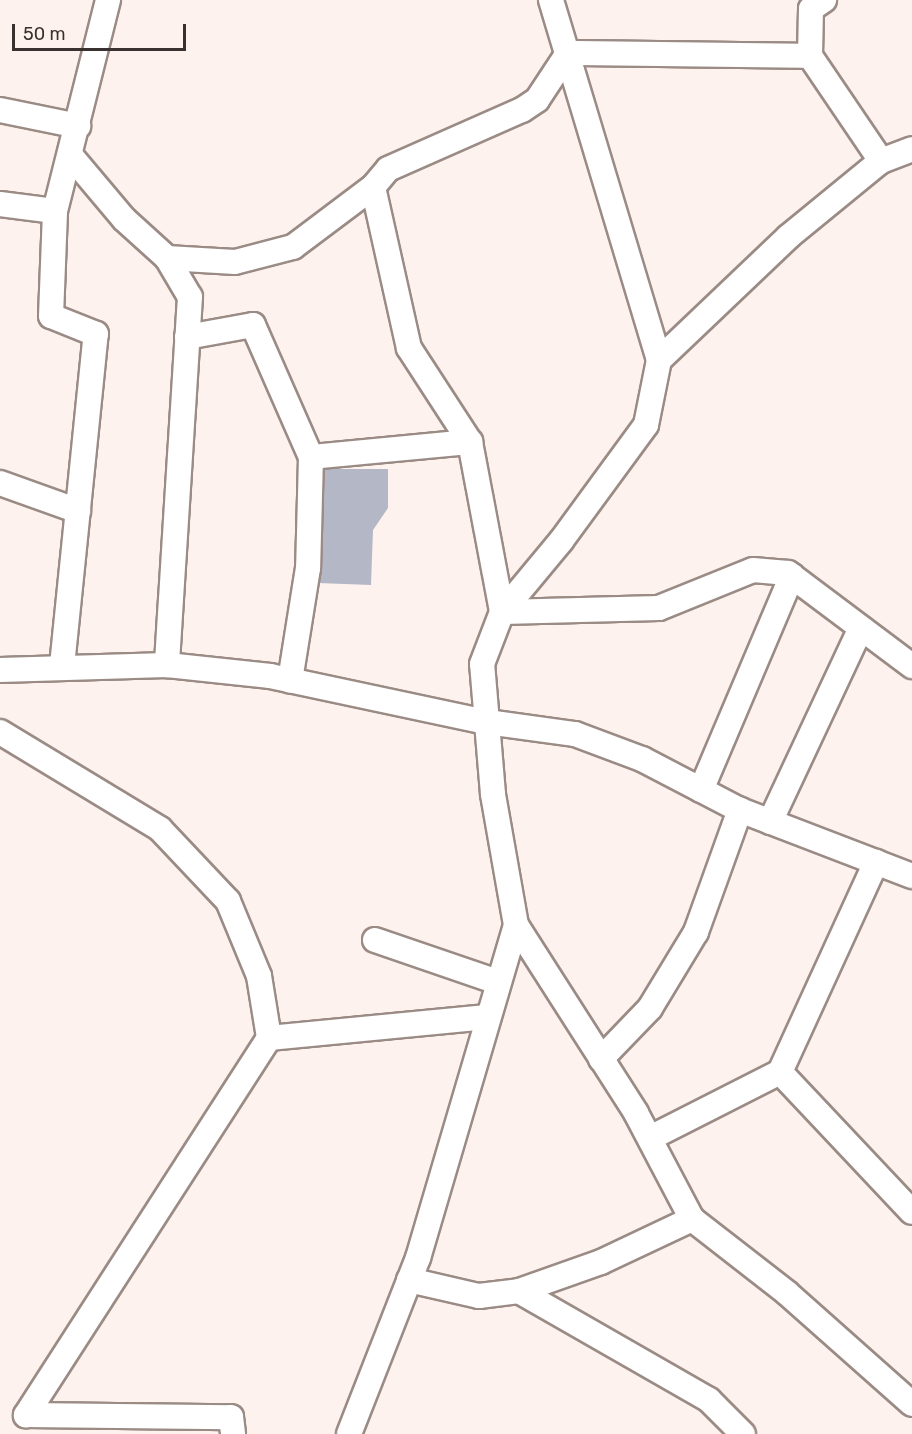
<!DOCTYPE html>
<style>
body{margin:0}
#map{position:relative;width:912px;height:1434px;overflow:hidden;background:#fdf2ee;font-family:Rubik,sans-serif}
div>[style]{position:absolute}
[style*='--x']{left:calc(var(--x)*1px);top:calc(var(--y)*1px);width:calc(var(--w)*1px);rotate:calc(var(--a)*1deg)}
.building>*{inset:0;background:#b4b7c6}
.roads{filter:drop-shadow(2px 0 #9b8b85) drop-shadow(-2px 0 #9b8b85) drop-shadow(0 2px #9b8b85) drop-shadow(0 -2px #9b8b85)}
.minor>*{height:24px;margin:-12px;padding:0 12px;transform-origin:12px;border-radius:12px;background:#fff}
span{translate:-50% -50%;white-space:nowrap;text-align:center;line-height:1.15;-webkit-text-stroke:6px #fdf2ee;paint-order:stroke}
.scale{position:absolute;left:12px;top:24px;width:174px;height:27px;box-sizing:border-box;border:3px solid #38312f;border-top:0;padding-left:8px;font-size:18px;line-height:21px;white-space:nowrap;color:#38312f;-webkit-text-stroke:4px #fdf2ee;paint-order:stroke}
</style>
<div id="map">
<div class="building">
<i style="clip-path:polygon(319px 469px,388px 469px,388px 508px,373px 530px,371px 585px,318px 583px)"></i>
</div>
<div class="roads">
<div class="minor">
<i style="--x:810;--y:56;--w:47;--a:-88.8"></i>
<i style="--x:811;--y:9;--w:16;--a:-35"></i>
<i style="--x:0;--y:110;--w:80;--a:11.6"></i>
<i style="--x:71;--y:156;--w:82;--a:49.9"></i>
<i style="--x:124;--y:219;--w:58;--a:42.2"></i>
<i style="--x:167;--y:258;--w:45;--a:59.5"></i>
<i style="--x:190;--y:297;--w:369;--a:93.6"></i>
<i style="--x:373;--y:187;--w:165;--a:77.4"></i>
<i style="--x:409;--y:348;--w:112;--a:57"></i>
<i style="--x:470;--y:442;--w:173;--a:79.3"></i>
<i style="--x:502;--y:612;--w:157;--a:-1.5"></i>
<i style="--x:659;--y:608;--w:101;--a:-22"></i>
<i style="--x:753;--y:570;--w:35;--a:5"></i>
<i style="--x:788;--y:573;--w:155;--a:36.9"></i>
<i style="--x:0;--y:204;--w:55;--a:7.3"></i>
<i style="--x:167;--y:258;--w:68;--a:3.4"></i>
<i style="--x:235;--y:262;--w:60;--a:-14.5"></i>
<i style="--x:293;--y:247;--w:100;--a:-36.9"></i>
<i style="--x:373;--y:187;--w:23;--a:-50"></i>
<i style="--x:388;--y:169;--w:146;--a:-23.8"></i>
<i style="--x:522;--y:110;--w:18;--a:-34"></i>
<i style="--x:537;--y:100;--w:56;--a:-56.6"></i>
<i style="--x:568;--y:53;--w:242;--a:0.7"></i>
<i style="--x:810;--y:56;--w:127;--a:55.9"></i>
<i style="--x:187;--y:337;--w:67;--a:-10.3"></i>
<i style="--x:253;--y:325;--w:144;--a:66.3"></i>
<i style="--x:311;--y:457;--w:111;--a:91.5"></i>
<i style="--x:308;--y:568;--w:114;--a:99.1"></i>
<i style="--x:659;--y:360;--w:178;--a:-43.6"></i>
<i style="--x:788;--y:237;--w:120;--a:-39.3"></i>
<i style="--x:881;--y:161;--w:33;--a:-21"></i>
<i style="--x:311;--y:457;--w:160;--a:-5.4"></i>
<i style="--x:0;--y:483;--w:83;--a:19.7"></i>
<i style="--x:62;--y:666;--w:334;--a:-84.2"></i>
<i style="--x:96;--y:334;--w:48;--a:-158.2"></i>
<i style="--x:51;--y:316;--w:105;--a:-87.8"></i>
<i style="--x:55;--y:211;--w:218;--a:-75.9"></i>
<i style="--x:0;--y:670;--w:167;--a:-1.7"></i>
<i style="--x:167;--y:665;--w:104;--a:6.1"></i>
<i style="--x:270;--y:676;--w:222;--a:12"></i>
<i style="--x:487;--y:722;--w:89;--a:7.8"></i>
<i style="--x:575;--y:734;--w:72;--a:20.5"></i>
<i style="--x:642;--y:759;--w:110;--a:27.5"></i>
<i style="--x:740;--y:810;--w:184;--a:21"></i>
<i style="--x:0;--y:732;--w:187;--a:31.2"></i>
<i style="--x:160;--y:829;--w:99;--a:46.6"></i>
<i style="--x:228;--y:901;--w:81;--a:67.5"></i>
<i style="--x:259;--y:976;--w:63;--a:80.8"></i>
<i style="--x:269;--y:1038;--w:449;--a:122.8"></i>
<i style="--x:26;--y:1415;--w:205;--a:0.6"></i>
<i style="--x:231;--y:1417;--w:17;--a:83"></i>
<i style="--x:701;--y:790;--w:233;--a:-67"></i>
<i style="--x:770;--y:822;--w:214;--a:-64.9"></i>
<i style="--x:516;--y:925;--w:223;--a:57.4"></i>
<i style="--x:636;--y:1113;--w:120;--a:62.2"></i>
<i style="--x:692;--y:1219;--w:120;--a:37.9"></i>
<i style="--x:787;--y:1293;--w:167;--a:41.6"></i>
<i style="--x:375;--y:940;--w:130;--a:18.9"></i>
<i style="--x:269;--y:1038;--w:219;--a:-5.5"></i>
<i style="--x:601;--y:1059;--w:71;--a:-46.1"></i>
<i style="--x:650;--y:1008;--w:89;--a:-58.8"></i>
<i style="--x:696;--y:932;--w:130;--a:-70.2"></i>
<i style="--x:780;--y:1072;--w:192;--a:46.7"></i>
<i style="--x:650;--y:1138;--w:146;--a:-26.9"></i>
<i style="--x:780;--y:1072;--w:231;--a:-65.4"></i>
<i style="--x:409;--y:1280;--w:72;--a:12.9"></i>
<i style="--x:479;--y:1296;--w:40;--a:-7.1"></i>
<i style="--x:519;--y:1291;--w:87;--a:-19.5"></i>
<i style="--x:601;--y:1262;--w:101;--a:-25.3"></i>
<i style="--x:519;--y:1291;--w:219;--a:29.8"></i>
<i style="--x:709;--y:1400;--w:48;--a:45"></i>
<i style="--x:349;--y:1434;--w:189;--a:-68.6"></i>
<i style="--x:418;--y:1258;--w:347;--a:-73.6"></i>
<i style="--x:516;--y:925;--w:133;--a:-100"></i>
<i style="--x:493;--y:794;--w:130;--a:-94.8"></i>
<i style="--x:482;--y:664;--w:56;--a:-69"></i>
<i style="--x:502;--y:612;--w:92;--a:-50.3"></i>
<i style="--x:561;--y:541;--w:144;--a:-53.8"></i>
<i style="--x:646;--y:425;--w:66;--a:-78.7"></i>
<i style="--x:659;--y:360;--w:376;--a:-106.7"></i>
</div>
</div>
<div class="scale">50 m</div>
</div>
